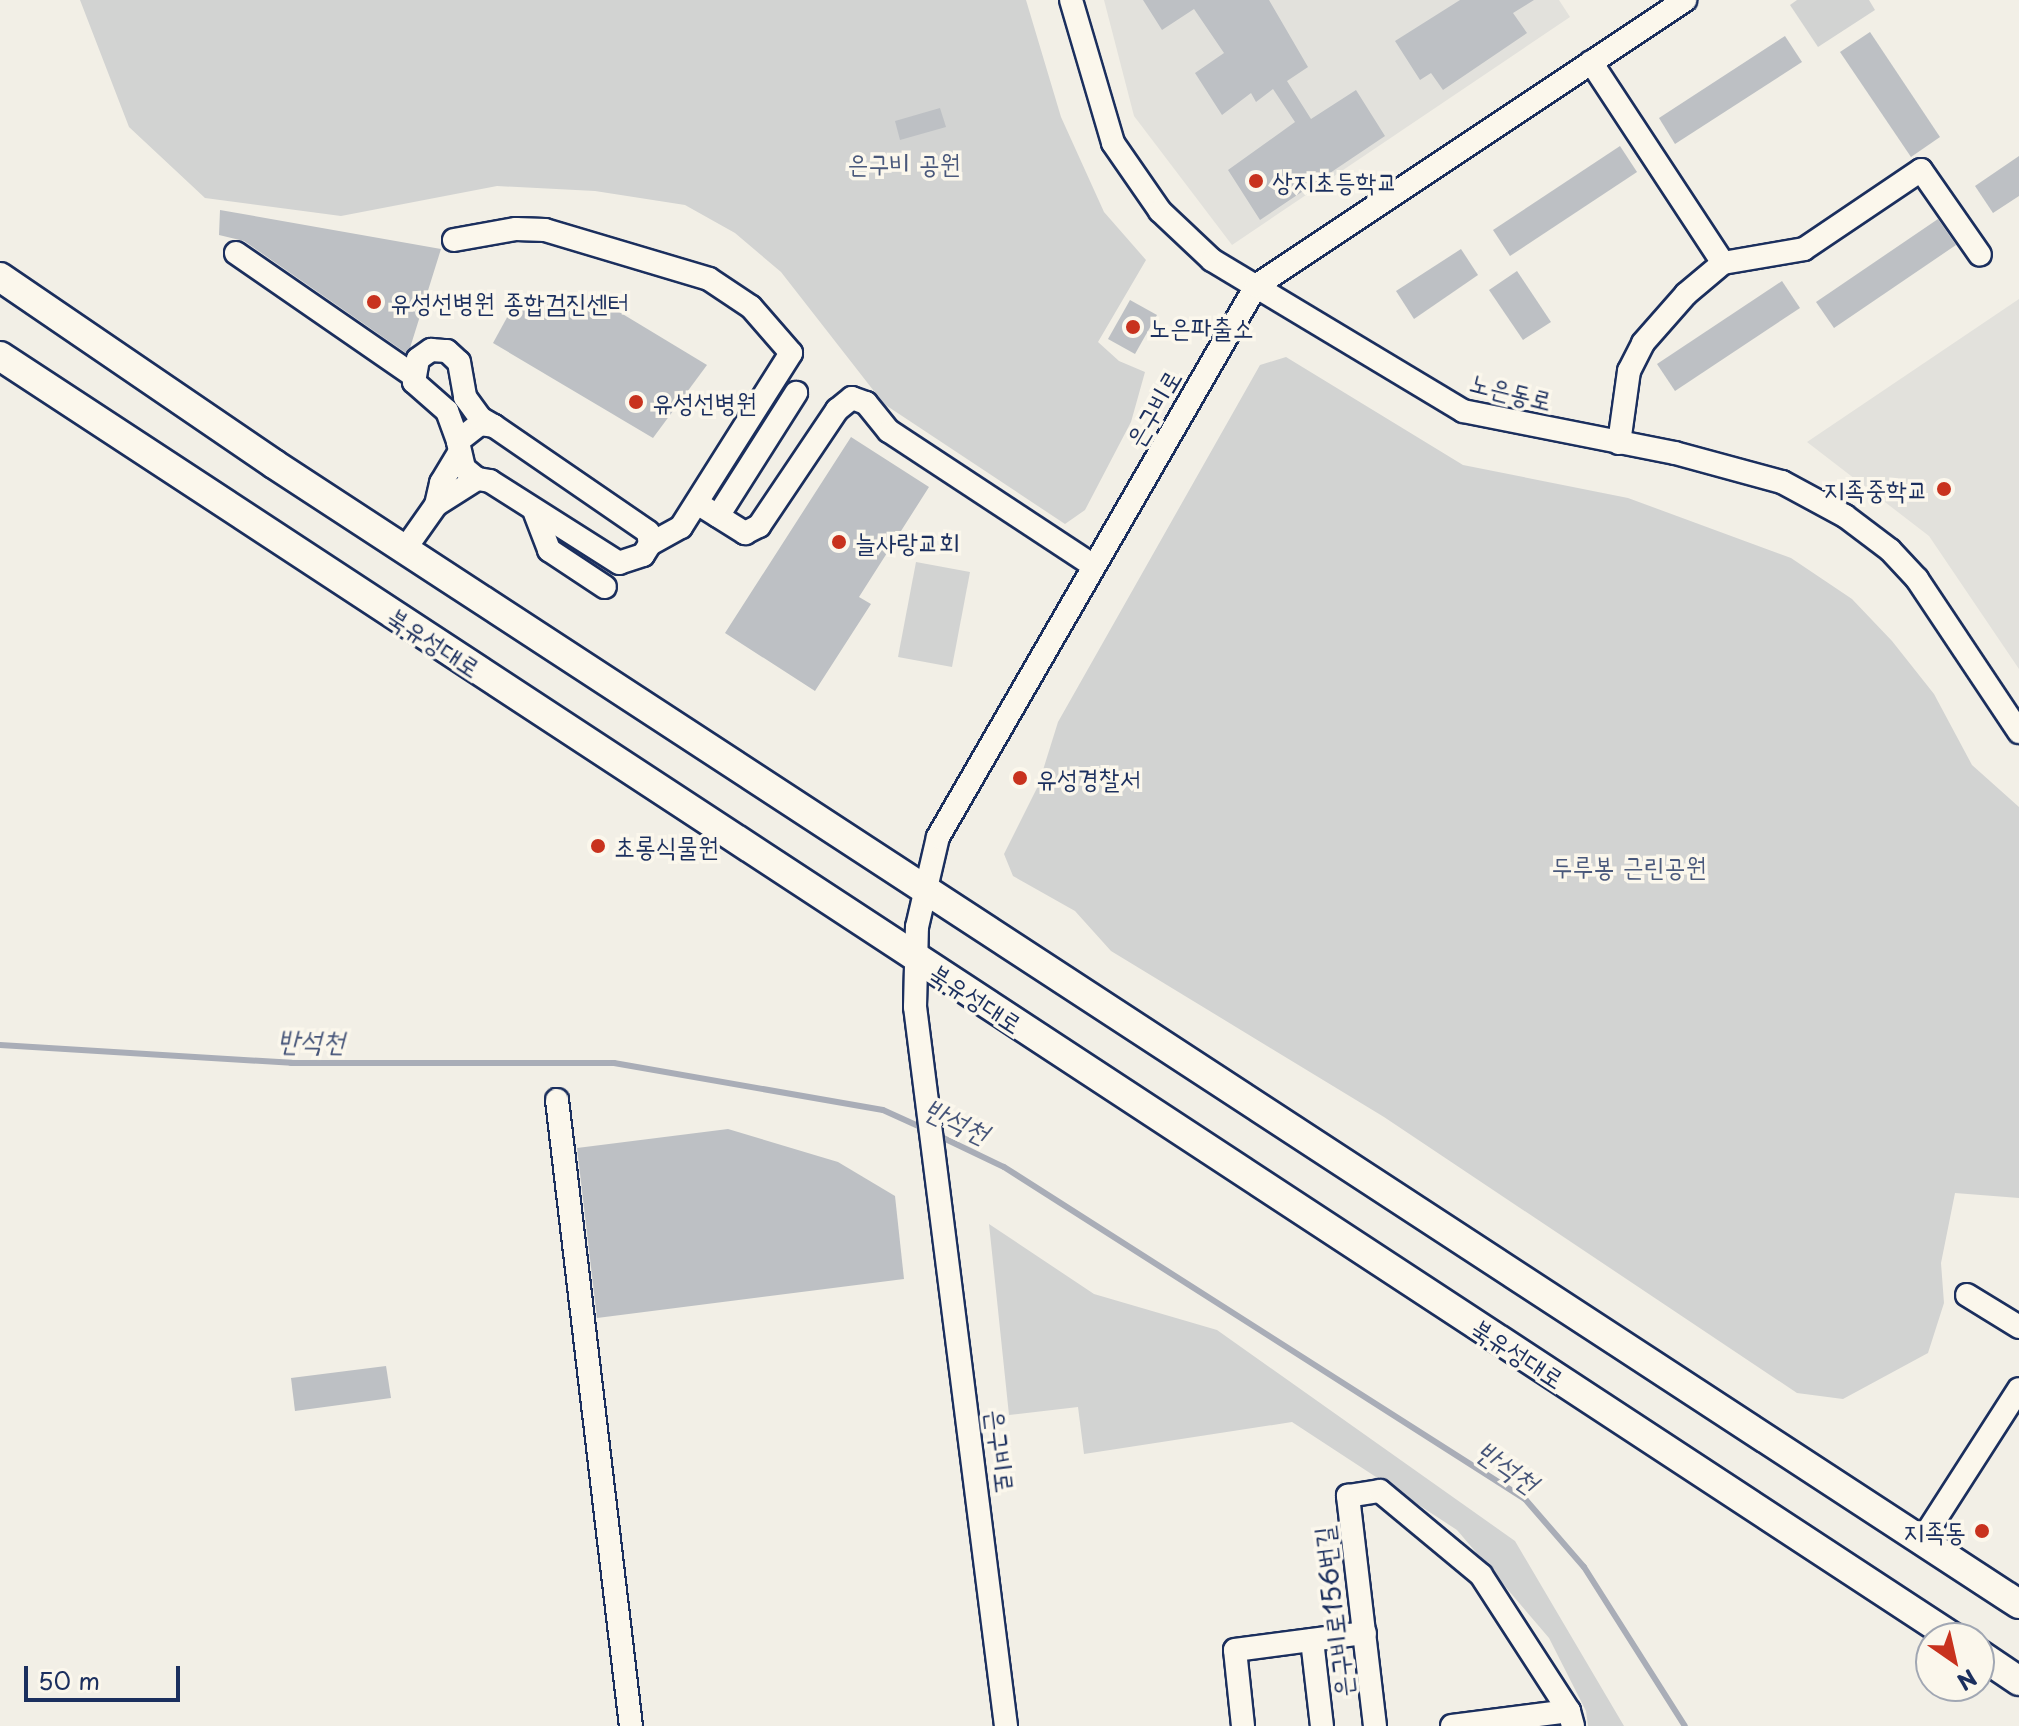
<!DOCTYPE html>
<meta charset="utf-8">
<style>
body{margin:0}
#map{position:relative;width:2019px;height:1726px;overflow:hidden;background:#f2efe6;font-family:"Playpen Sans","Poor Story",sans-serif}
div>[style]{position:absolute}
[style*='--x']{left:calc(var(--x)*1px);top:calc(var(--y)*1px);width:calc(var(--w)*1px);rotate:calc(var(--a)*1deg)}
.built>*{inset:0;background:#e2e1dc}
.green>*{inset:0;background:#d2d3d2}
.stream>*{height:6px;margin:-3px;padding:0 3px;transform-origin:3px;border-radius:3px;background:#a9adb7}
.building>*{inset:0;background:#bdc0c4}
.roads{filter:drop-shadow(2px 0 #1b2f5e) drop-shadow(-2px 0 #1b2f5e) drop-shadow(0 2px #1b2f5e) drop-shadow(0 -2px #1b2f5e)}
.minor>*{height:22px;margin:-11px;padding:0 11px;transform-origin:11px;border-radius:11px;background:#fbf7ec}
.major>*{height:28px;margin:-14px;padding:0 14px;transform-origin:14px;border-radius:14px;background:#fbf7ec}
.dots>*{width:22px;height:22px;translate:-50% -50%;box-sizing:border-box;border:4px solid #fbf7ec;border-radius:50%}
span{translate:-50% -50%;white-space:nowrap;text-align:center;line-height:1.15;-webkit-text-stroke:7px #fbf7ec;paint-order:stroke}
.park-label{font-size:26px;color:#49587b}
.poi-label{font-size:26px;color:#1b2f5e}
.left{translate:0 -50%;text-align:left}
.right{translate:-100% -50%;text-align:right}
.street-label{font-size:26px;color:#1b2f5e}
.water-label{font-size:28px;color:#465579;font-style:italic}
.north{position:absolute;left:1915px;top:1622px;width:80px;height:80px;box-sizing:border-box;background:#fbf7ec;border:2px solid #a1a7b3;border-radius:50%;rotate:146deg;font-size:22px;font-weight:700;line-height:32px;text-align:center;color:#1b2f5e}
.north::after{content:'';display:block;margin:auto;width:28px;height:36px;background:#c8321e;clip-path:polygon(50% 0,100% 100%,50% 72%,0 100%)}
.scale{position:absolute;left:24px;top:1666px;width:156px;height:36px;box-sizing:border-box;border:4px solid #1b2f5e;border-top:0;padding-left:10px;font-size:24px;line-height:28px;white-space:nowrap;color:#1b2f5e;-webkit-text-stroke:6px #fbf7ec;paint-order:stroke}
</style>
<div id="map">
<div class="built">
<i style="clip-path:polygon(1104px 0,1559px 0,1570px 17px,1232px 245px,1134px 116px)"></i>
<i style="clip-path:polygon(2019px 299px,2019px 669px,1929px 536px,1807px 442px)"></i>
</div>
<div class="green">
<i style="clip-path:polygon(80px 0,1026px 0,1061px 117px,1104px 212px,1146px 260px,1098px 342px,1119px 361px,1145px 372px,1131px 422px,1085px 510px,1065px 524px,884px 404px,781px 272px,735px 233px,685px 205px,595px 191px,497px 186px,341px 216px,205px 198px,129px 127px)"></i>
<i style="clip-path:polygon(1797px 0,1869px 0,1875px 10px,1818px 47px,1790px 5px)"></i>
<i style="clip-path:polygon(1286px 357px,1463px 465px,1628px 498px,1791px 558px,1852px 599px,1892px 641px,1934px 694px,1972px 765px,2019px 807px,2019px 1198px,1955px 1193px,1941px 1263px,1944px 1303px,1928px 1353px,1843px 1399px,1797px 1393px,1384px 1117px,1111px 951px,1075px 911px,1013px 876px,1004px 854px,1038px 786px,1058px 722px,1260px 365px)"></i>
<i style="clip-path:polygon(916px 562px,970px 572px,952px 667px,898px 657px)"></i>
<i style="clip-path:polygon(989px 1224px,1094px 1294px,1217px 1330px,1515px 1541px,1624px 1726px,1588px 1726px,1586px 1711px,1549px 1638px,1457px 1530px,1292px 1422px,1084px 1454px,1078px 1407px,1009px 1415px)"></i>
</div>
<div class="stream">
<i style="--x:0;--y:1045;--w:292;--a:3.5"></i>
<i style="--x:291;--y:1063;--w:323;--a:0"></i>
<i style="--x:614;--y:1063;--w:273;--a:9.9"></i>
<i style="--x:883;--y:1110;--w:46;--a:24.3"></i>
<i style="--x:935;--y:1134;--w:76;--a:25.6"></i>
<i style="--x:1004;--y:1167;--w:618;--a:32.51"></i>
<i style="--x:1525;--y:1499;--w:90;--a:49.1"></i>
<i style="--x:1584;--y:1567;--w:188;--a:57.6"></i>
</div>
<div class="building">
<i style="clip-path:polygon(1143px 0,1269px 0,1308px 67px,1287px 81px,1311px 119px,1356px 90px,1385px 136px,1260px 220px,1228px 170px,1295px 122px,1273px 89px,1256px 102px,1251px 93px,1222px 115px,1195px 73px,1224px 53px,1194px 9px,1162px 30px)"></i>
<i style="clip-path:polygon(1460px 0,1534px 0,1513px 13px,1527px 33px,1443px 90px,1431px 73px,1420px 80px,1395px 41px)"></i>
<i style="clip-path:polygon(1870px 32px,1940px 137px,1911px 157px,1840px 52px)"></i>
<i style="clip-path:polygon(1785px 36px,1802px 62px,1675px 144px,1659px 118px)"></i>
<i style="clip-path:polygon(940px 108px,946px 127px,900px 140px,895px 121px)"></i>
<i style="clip-path:polygon(1620px 146px,1637px 172px,1510px 256px,1493px 230px)"></i>
<i style="clip-path:polygon(2019px 156px,2019px 196px,1993px 213px,1975px 186px)"></i>
<i style="clip-path:polygon(220px 210px,441px 249px,410px 348px,406px 353px,244px 241px,219px 235px)"></i>
<i style="clip-path:polygon(1938px 219px,1956px 245px,1834px 328px,1816px 302px)"></i>
<i style="clip-path:polygon(1461px 249px,1478px 275px,1414px 319px,1396px 291px)"></i>
<i style="clip-path:polygon(1517px 271px,1551px 322px,1523px 340px,1489px 290px)"></i>
<i style="clip-path:polygon(1782px 281px,1800px 308px,1675px 391px,1657px 364px)"></i>
<i style="clip-path:polygon(1130px 300px,1157px 315px,1135px 354px,1108px 339px)"></i>
<i style="clip-path:polygon(515px 303px,611px 307px,707px 365px,653px 438px,493px 343px)"></i>
<i style="clip-path:polygon(851px 437px,929px 487px,859px 597px,871px 604px,815px 691px,725px 633px)"></i>
<i style="clip-path:polygon(728px 1129px,838px 1162px,895px 1196px,904px 1279px,597px 1318px,577px 1148px)"></i>
<i style="clip-path:polygon(386px 1366px,391px 1398px,295px 1411px,291px 1378px)"></i>
</div>
<div class="roads">
<div class="minor">
<i style="--x:1071;--y:0;--w:149;--a:73.6"></i>
<i style="--x:1113;--y:143;--w:83;--a:55.3"></i>
<i style="--x:1160;--y:211;--w:71;--a:43.3"></i>
<i style="--x:1212;--y:260;--w:293;--a:31"></i>
<i style="--x:1463;--y:411;--w:216;--a:11.2"></i>
<i style="--x:1675;--y:453;--w:111;--a:15.2"></i>
<i style="--x:1782;--y:482;--w:72;--a:28.4"></i>
<i style="--x:1845;--y:516;--w:56;--a:37.1"></i>
<i style="--x:1890;--y:550;--w:40;--a:47"></i>
<i style="--x:1917;--y:579;--w:184;--a:56.3"></i>
<i style="--x:1591;--y:62;--w:240;--a:56.7"></i>
<i style="--x:454;--y:240;--w:63;--a:-10.1"></i>
<i style="--x:516;--y:229;--w:29;--a:2"></i>
<i style="--x:545;--y:230;--w:171;--a:16.6"></i>
<i style="--x:709;--y:279;--w:50;--a:33.7"></i>
<i style="--x:751;--y:307;--w:61;--a:49"></i>
<i style="--x:791;--y:353;--w:206;--a:122.3"></i>
<i style="--x:681;--y:527;--w:35;--a:151"></i>
<i style="--x:236;--y:253;--w:215;--a:34.6"></i>
<i style="--x:480;--y:424;--w:14;--a:8"></i>
<i style="--x:494;--y:426;--w:187;--a:34.5"></i>
<i style="--x:648;--y:532;--w:12;--a:81"></i>
<i style="--x:650;--y:544;--w:13;--a:122"></i>
<i style="--x:643;--y:555;--w:25;--a:162"></i>
<i style="--x:619;--y:563;--w:153;--a:-147.6"></i>
<i style="--x:490;--y:481;--w:13;--a:-171"></i>
<i style="--x:477;--y:479;--w:17;--a:-140"></i>
<i style="--x:464;--y:468;--w:28;--a:-103"></i>
<i style="--x:458;--y:441;--w:28;--a:-38"></i>
<i style="--x:458;--y:441;--w:32;--a:-110"></i>
<i style="--x:447;--y:411;--w:44;--a:-138.7"></i>
<i style="--x:414;--y:382;--w:23;--a:-80"></i>
<i style="--x:418;--y:359;--w:16;--a:-35"></i>
<i style="--x:431;--y:350;--w:16;--a:4"></i>
<i style="--x:447;--y:351;--w:16;--a:43"></i>
<i style="--x:459;--y:362;--w:36;--a:80"></i>
<i style="--x:465;--y:397;--w:26;--a:54"></i>
<i style="--x:480;--y:418;--w:16;--a:30"></i>
<i style="--x:1619;--y:443;--w:73;--a:-82.1"></i>
<i style="--x:1629;--y:371;--w:31;--a:-63"></i>
<i style="--x:1643;--y:343;--w:65;--a:-48.7"></i>
<i style="--x:1686;--y:294;--w:48;--a:-40"></i>
<i style="--x:1723;--y:263;--w:82;--a:-9.8"></i>
<i style="--x:1804;--y:249;--w:141;--a:-34"></i>
<i style="--x:1921;--y:170;--w:103;--a:55.2"></i>
<i style="--x:697;--y:503;--w:57;--a:32"></i>
<i style="--x:745;--y:533;--w:16;--a:-27"></i>
<i style="--x:759;--y:526;--w:140;--a:-56.1"></i>
<i style="--x:837;--y:410;--w:19;--a:-39"></i>
<i style="--x:852;--y:398;--w:15;--a:20"></i>
<i style="--x:866;--y:403;--w:36;--a:51"></i>
<i style="--x:889;--y:431;--w:245;--a:33.4"></i>
<i style="--x:436;--y:505;--w:23;--a:-77"></i>
<i style="--x:441;--y:483;--w:33;--a:-59"></i>
<i style="--x:535;--y:513;--w:40;--a:69"></i>
<i style="--x:549;--y:550;--w:67;--a:33.5"></i>
<i style="--x:718;--y:516;--w:146;--a:-57.6"></i>
<i style="--x:405;--y:549;--w:54;--a:-54.8"></i>
<i style="--x:436;--y:505;--w:49;--a:-32.4"></i>
<i style="--x:557;--y:1100;--w:630;--a:83.26"></i>
<i style="--x:1967;--y:1295;--w:61;--a:31.6"></i>
<i style="--x:1922;--y:1540;--w:179;--a:-57.3"></i>
<i style="--x:1312;--y:1640;--w:87;--a:83.4"></i>
<i style="--x:1006;--y:1726;--w:725;--a:-97.21"></i>
<i style="--x:915;--y:1007;--w:80;--a:-88.6"></i>
<i style="--x:917;--y:927;--w:92;--a:-76.9"></i>
<i style="--x:938;--y:837;--w:636;--a:-60.01"></i>
<i style="--x:1256;--y:286;--w:516;--a:-33.69"></i>
<i style="--x:1243;--y:1726;--w:76;--a:-96"></i>
<i style="--x:1235;--y:1650;--w:131;--a:-7.5"></i>
<i style="--x:1375;--y:1726;--w:232;--a:-96.7"></i>
<i style="--x:1348;--y:1496;--w:32;--a:-9"></i>
<i style="--x:1380;--y:1491;--w:131;--a:39.7"></i>
<i style="--x:1481;--y:1575;--w:162;--a:57.1"></i>
<i style="--x:1569;--y:1711;--w:16;--a:75"></i>
<i style="--x:1452;--y:1726;--w:118;--a:-7.3"></i>
</div>
<div class="major">
<i style="--x:0;--y:277;--w:332;--a:34.3"></i>
<i style="--x:274;--y:464;--w:2084;--a:33.16"></i>
<i style="--x:0;--y:356;--w:2337;--a:33.27"></i>
<i style="--x:1979;--y:1654;--w:48;--a:34"></i>
</div>
</div>
<div class="dots">
<i style="left:1256px;top:181px;background:#c8321e"></i>
<i style="left:374px;top:302px;background:#c8321e"></i>
<i style="left:1133px;top:327px;background:#c8321e"></i>
<i style="left:636px;top:402px;background:#c8321e"></i>
<i style="left:1944px;top:489px;background:#c8321e"></i>
<i style="left:839px;top:542px;background:#c8321e"></i>
<i style="left:1020px;top:778px;background:#c8321e"></i>
<i style="left:598px;top:846px;background:#c8321e"></i>
<i style="left:1982px;top:1531px;background:#c8321e"></i>
</div>
<div class="park-label">
<span style="left:904px;top:163px">은구비 공원</span>
<span style="left:1629px;top:866px">두루봉 근린공원</span>
</div>
<div class="poi-label">
<span class="left" style="left:1272px;top:181px">상지초등학교</span>
<span class="left" style="left:390px;top:302px">유성선병원 종합검진센터</span>
<span class="left" style="left:1149px;top:327px">노은파출소</span>
<span class="left" style="left:652px;top:402px">유성선병원</span>
<span class="right" style="left:1928px;top:489px">지족중학교</span>
<span class="left" style="left:855px;top:542px">늘사랑교회</span>
<span class="left" style="left:1036px;top:778px">유성경찰서</span>
<span class="left" style="left:614px;top:846px">초롱식물원</span>
<span class="right" style="left:1966px;top:1531px">지족동</span>
</div>
<div class="street-label">
<span style="left:1511px;top:391px;rotate:14deg">노은동로</span>
<span style="left:1153px;top:408px;rotate:-60deg">은구비로</span>
<span style="left:434px;top:642px;rotate:33deg">북유성대로</span>
<span style="left:976px;top:998px;rotate:33deg">북유성대로</span>
<span style="left:1518px;top:1353px;rotate:33deg">북유성대로</span>
<span style="left:1001px;top:1451px;rotate:83deg">은구비로</span>
<span style="left:1333px;top:1612px;rotate:-97deg">은구비로156번길</span>
</div>
<div class="water-label">
<span style="left:311px;top:1040px;rotate:1deg">반석천</span>
<span style="left:957px;top:1120px;rotate:25deg">반석천</span>
<span style="left:1508px;top:1466px;rotate:35deg">반석천</span>
</div>
<div class="north">N</div>
<div class="scale">50 m</div>
</div>
